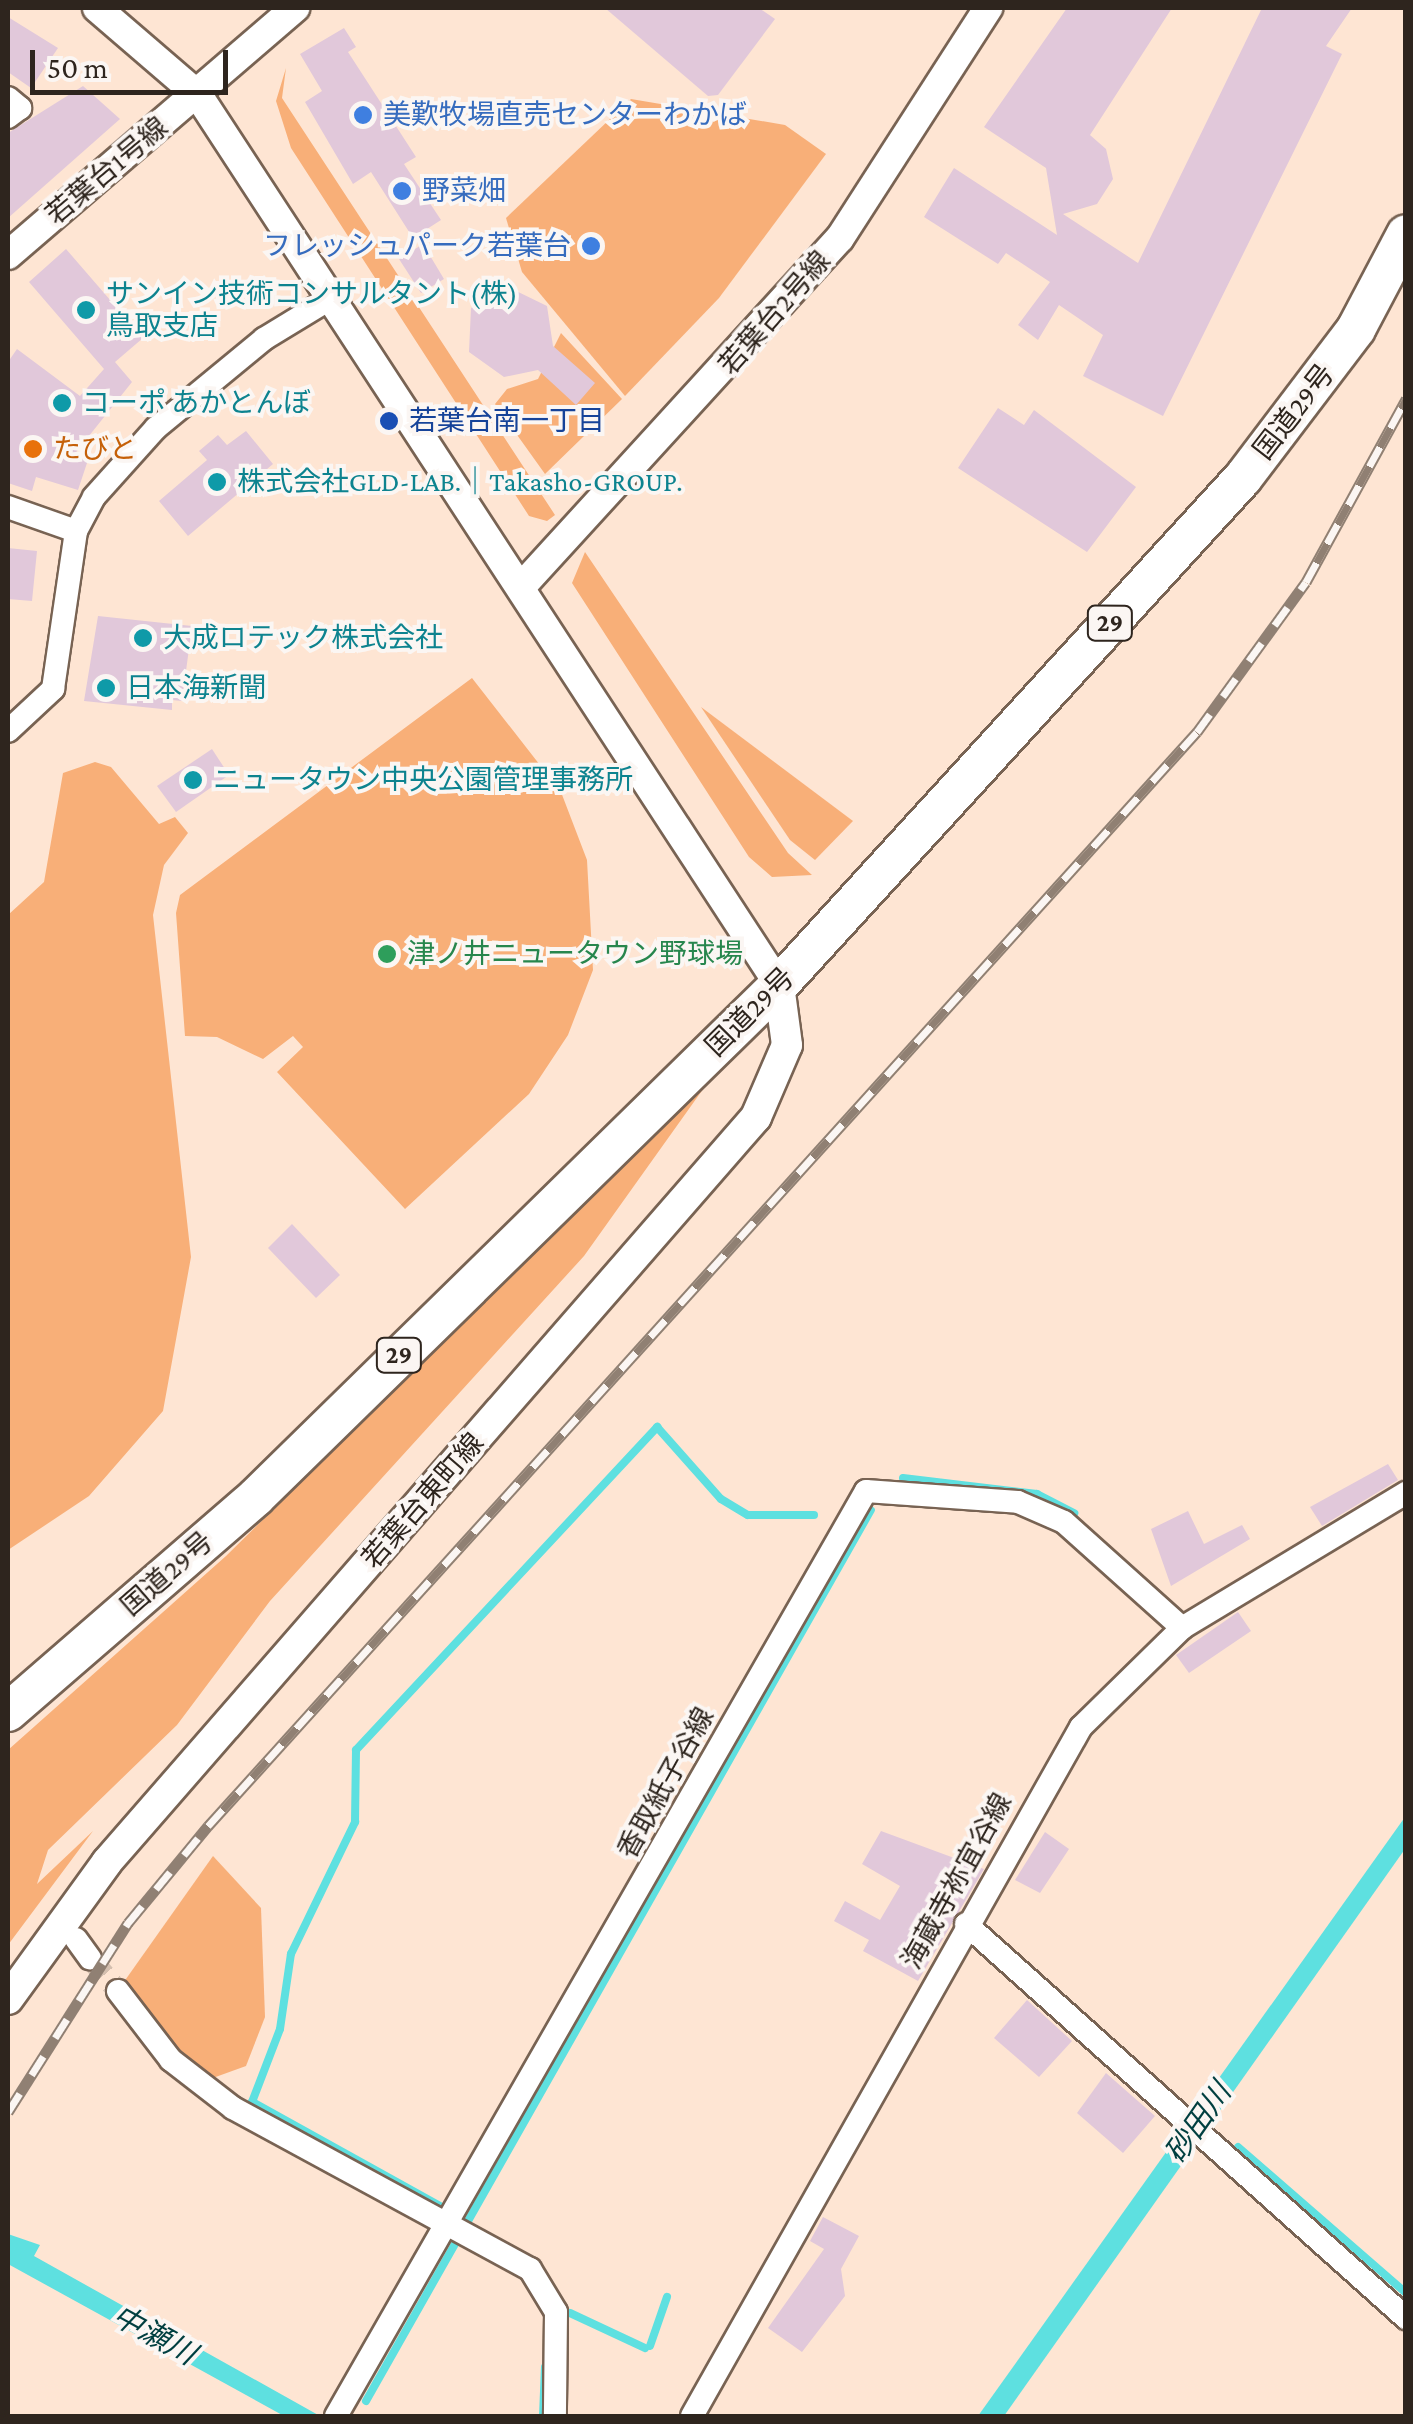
<!DOCTYPE html>
<meta charset="utf-8">
<style>
body{margin:0}
#map{position:relative;width:1413px;height:2424px;overflow:hidden;background:#fee5d3;font-family:"Crimson Pro","Noto Sans JP",serif}
div>[style]{position:absolute}
[style*='--x']{left:calc(var(--x)*1px);top:calc(var(--y)*1px);width:calc(var(--w)*1px);rotate:calc(var(--a)*1deg)}
.green>*{inset:0;background:#f8af78}
.water>*{inset:0;background:#5ee0e0}
.stream>*{height:8px;margin:-4px;padding:0 4px;transform-origin:4px;border-radius:4px;background:#5ee0e0}
.building>*{inset:0;background:#e1c8da}
.minor-tunnel>*{height:22px;margin-top:-11px;transform-origin:0;background:repeating-linear-gradient(90deg,#d4bfaf 0 22px,transparent 0 33px)}
.roads{filter:drop-shadow(2px 0 #786353) drop-shadow(-2px 0 #786353) drop-shadow(0 2px #786353) drop-shadow(0 -2px #786353)}
.minor>*{height:22px;margin:-11px;padding:0 11px;transform-origin:11px;border-radius:11px;background:#fff}
.tertiary>*{height:28px;margin:-14px;padding:0 14px;transform-origin:14px;border-radius:14px;background:#fff}
.secondary>*{height:30px;margin:-15px;padding:0 15px;transform-origin:15px;border-radius:15px;background:#fff}
.trunk>*{height:38px;margin:-19px;padding:0 19px;transform-origin:19px;border-radius:19px;background:#fff}
.rail>*{height:11px;margin-top:-5.5px;transform-origin:0;background:repeating-linear-gradient(90deg,#fbf6f3 0 22px,#908073 0 44px);box-sizing:border-box;border-block:2px solid #908073}
.dots>*{width:28px;height:28px;translate:-50% -50%;box-sizing:border-box;border:5px solid #fbf6f3;border-radius:50%}
span{translate:-50% -50%;white-space:nowrap;text-align:center;line-height:1.15;-webkit-text-stroke:8px #fbf6f3;paint-order:stroke}
.shield-label span{padding:2px 8px;background:#fbf6f3;border:2px solid;border-radius:8px;-webkit-text-stroke-width:0}
.shield-label{font-size:25px;color:#2e251e;font-weight:700}
.shop-label{font-size:28px;color:#366cbe}
.left{translate:0 -50%;text-align:left}
.right{translate:-100% -50%;text-align:right}
.street-label{font-size:28px;color:#2e251e}
.culture-label{font-size:28px;color:#0d838f}
.transit-label{font-size:28px;color:#164399}
.food-label{font-size:28px;color:#c56008}
.leisure-label{font-size:28px;color:#27864d}
.water-label{font-size:30px;color:#003f40;font-style:italic}
.frame{position:absolute;inset:0;border:10px solid #2e251e;pointer-events:none}
.scale{position:absolute;left:30px;top:50px;width:198px;height:45px;box-sizing:border-box;border:5px solid #2e251e;border-top:0;padding-left:12px;font-size:30px;line-height:35px;white-space:nowrap;color:#2e251e;-webkit-text-stroke:8px #fbf6f3;paint-order:stroke}
</style>
<div id="map">
<div class="green">
<i style="clip-path:polygon(286px 68px,282px 98px,555px 515px,547px 521px,529px 516px,291px 148px,276px 101px)"></i>
<i style="clip-path:polygon(631px 99px,785px 125px,826px 154px,719px 298px,625px 396px,522px 272px,506px 218px)"></i>
<i style="clip-path:polygon(561px 333px,622px 399px,545px 474px,495px 404px,507px 389px,538px 379px)"></i>
<i style="clip-path:polygon(585px 552px,788px 853px,812px 875px,772px 877px,749px 857px,572px 583px)"></i>
<i style="clip-path:polygon(472px 678px,561px 792px,587px 860px,593px 970px,568px 1035px,529px 1094px,405px 1209px,277px 1072px,303px 1047px,293px 1036px,263px 1059px,217px 1037px,185px 1036px,176px 913px,180px 895px)"></i>
<i style="clip-path:polygon(701px 707px,853px 821px,815px 860px,790px 840px)"></i>
<i style="clip-path:polygon(95px 762px,111px 767px,159px 824px,175px 817px,188px 833px,164px 865px,153px 915px,191px 1257px,163px 1411px,89px 1496px,8px 1550px,8px 915px,44px 882px,63px 773px)"></i>
<i style="clip-path:polygon(711px 1078px,584px 1256px,270px 1601px,177px 1725px,48px 1850px,37px 1884px,93px 1831px,8px 1945px,8px 1750px,226px 1556px)"></i>
<i style="clip-path:polygon(213px 1856px,261px 1908px,265px 2017px,246px 2066px,210px 2079px,180px 2058px,121px 1986px)"></i>
</div>
<div class="water">
<i style="clip-path:polygon(1405px 1817px,1405px 1849px,1004px 2416px,978px 2416px)"></i>
<i style="clip-path:polygon(8px 2234px,40px 2245px,34px 2256px,320px 2416px,284px 2416px,8px 2264px)"></i>
</div>
<div class="stream">
<i style="--x:903;--y:1478;--w:135;--a:6.8"></i>
<i style="--x:1037;--y:1494;--w:42;--a:27.2"></i>
<i style="--x:1238;--y:2147;--w:223;--a:41"></i>
<i style="--x:440;--y:2206;--w:215;--a:-151"></i>
<i style="--x:252;--y:2102;--w:78;--a:-69"></i>
<i style="--x:280;--y:2029;--w:76;--a:-81.7"></i>
<i style="--x:291;--y:1954;--w:147;--a:-64.1"></i>
<i style="--x:355;--y:1822;--w:72;--a:-89.2"></i>
<i style="--x:356;--y:1750;--w:442;--a:-47"></i>
<i style="--x:657;--y:1427;--w:96;--a:48.4"></i>
<i style="--x:721;--y:1499;--w:31;--a:31"></i>
<i style="--x:748;--y:1515;--w:66;--a:0"></i>
<i style="--x:570;--y:2313;--w:83;--a:25"></i>
<i style="--x:650;--y:2346;--w:52;--a:-70.9"></i>
<i style="--x:366;--y:2401;--w:1024;--a:-60.46"></i>
<i style="--x:543;--y:2416;--w:49;--a:-87.7"></i>
</div>
<div class="building">
<i style="clip-path:polygon(605px 8px,759px 8px,775px 19px,718px 95px,708px 96px)"></i>
<i style="clip-path:polygon(1067px 8px,1172px 8px,1090px 135px,1106px 149px,1113px 179px,1097px 204px,1063px 214px,1138px 263px,1262px 8px,1352px 8px,1326px 46px,1342px 54px,1163px 416px,1083px 376px,1103px 335px,1059px 305px,1038px 340px,1018px 325px,1050px 282px,1006px 253px,998px 264px,924px 217px,954px 168px,1057px 235px,1046px 168px,984px 127px)"></i>
<i style="clip-path:polygon(8px 17px,58px 48px,31px 88px,8px 72px)"></i>
<i style="clip-path:polygon(344px 28px,356px 47px,348px 52px,416px 157px,404px 164px,441px 220px,413px 238px,371px 172px,353px 184px,305px 102px,322px 91px,300px 54px)"></i>
<i style="clip-path:polygon(83px 86px,120px 119px,8px 218px,8px 133px)"></i>
<i style="clip-path:polygon(423px 244px,444px 279px,421px 293px,399px 259px)"></i>
<i style="clip-path:polygon(66px 249px,143px 338px,115px 362px,132px 382px,73px 456px,88px 460px,78px 490px,36px 477px,32px 491px,8px 483px,8px 362px,17px 349px,80px 396px,104px 369px,29px 282px)"></i>
<i style="clip-path:polygon(508px 287px,547px 306px,553px 346px,595px 383px,576px 405px,538px 370px,504px 377px,469px 352px,471px 308px)"></i>
<i style="clip-path:polygon(998px 408px,1024px 425px,1034px 410px,1136px 487px,1087px 552px,958px 468px)"></i>
<i style="clip-path:polygon(246px 431px,273px 464px,188px 536px,159px 501px,207px 460px,199px 451px,218px 435px,227px 445px)"></i>
<i style="clip-path:polygon(8px 548px,37px 551px,32px 601px,8px 599px)"></i>
<i style="clip-path:polygon(98px 616px,192px 626px,182px 701px,172px 700px,172px 710px,84px 701px)"></i>
<i style="clip-path:polygon(212px 749px,229px 775px,176px 812px,157px 786px)"></i>
<i style="clip-path:polygon(292px 1224px,340px 1275px,316px 1298px,268px 1248px)"></i>
<i style="clip-path:polygon(1388px 1464px,1398px 1480px,1322px 1526px,1310px 1507px)"></i>
<i style="clip-path:polygon(1188px 1511px,1204px 1544px,1242px 1525px,1250px 1539px,1171px 1586px,1151px 1529px)"></i>
<i style="clip-path:polygon(1238px 1612px,1251px 1631px,1189px 1673px,1176px 1655px)"></i>
<i style="clip-path:polygon(881px 1831px,984px 1869px,918px 1981px,863px 1951px,869px 1940px,834px 1921px,845px 1901px,880px 1920px,900px 1886px,862px 1864px)"></i>
<i style="clip-path:polygon(1045px 1832px,1069px 1849px,1040px 1893px,1015px 1880px)"></i>
<i style="clip-path:polygon(1027px 2000px,1072px 2041px,1039px 2077px,994px 2038px)"></i>
<i style="clip-path:polygon(1106px 2073px,1155px 2116px,1123px 2153px,1077px 2113px)"></i>
<i style="clip-path:polygon(823px 2217px,859px 2236px,841px 2269px,845px 2296px,802px 2352px,768px 2328px,824px 2249px,810px 2241px)"></i>
</div>
<div class="minor-tunnel">
<i style="--x:90;--y:1958;--w:43;--a:49.7"></i>
</div>
<div class="roads">
<div class="minor">
<i style="--x:8;--y:98;--w:16;--a:40"></i>
<i style="--x:20;--y:108;--w:15;--a:143"></i>
<i style="--x:8;--y:507;--w:72;--a:19.4"></i>
<i style="--x:8;--y:731;--w:62;--a:-43"></i>
<i style="--x:53;--y:689;--w:160;--a:-81.7"></i>
<i style="--x:76;--y:531;--w:38;--a:-62"></i>
<i style="--x:94;--y:497;--w:93;--a:-48.1"></i>
<i style="--x:156;--y:428;--w:140;--a:-39.5"></i>
<i style="--x:264;--y:339;--w:84;--a:-31.4"></i>
<i style="--x:966;--y:1924;--w:591;--a:41.84"></i>
<i style="--x:76;--y:1939;--w:24;--a:54"></i>
<i style="--x:118;--y:1991;--w:87;--a:52.5"></i>
<i style="--x:171;--y:2060;--w:78;--a:37.7"></i>
<i style="--x:233;--y:2108;--w:338;--a:28.5"></i>
<i style="--x:530;--y:2269;--w:50;--a:58.8"></i>
<i style="--x:556;--y:2312;--w:104;--a:90.6"></i>
<i style="--x:336;--y:2416;--w:1066;--a:-60.19"></i>
<i style="--x:866;--y:1491;--w:152;--a:4.1"></i>
<i style="--x:1018;--y:1502;--w:50;--a:23.5"></i>
<i style="--x:1064;--y:1522;--w:159;--a:41.9"></i>
<i style="--x:692;--y:2416;--w:791;--a:-60.55"></i>
<i style="--x:1081;--y:1727;--w:141;--a:-44.4"></i>
<i style="--x:1182;--y:1628;--w:262;--a:-31.1"></i>
</div>
<div class="tertiary">
<i style="--x:97;--y:8;--w:133;--a:40.7"></i>
<i style="--x:198;--y:95;--w:1063;--a:56.86"></i>
<i style="--x:8;--y:255;--w:379;--a:-40.7"></i>
<i style="--x:522;--y:586;--w:471;--a:-47.6"></i>
<i style="--x:840;--y:238;--w:274;--a:-57.2"></i>
</div>
<div class="secondary">
<i style="--x:8;--y:1999;--w:169;--a:-54.1"></i>
<i style="--x:107;--y:1862;--w:988;--a:-48.94"></i>
<i style="--x:756;--y:1117;--w:78;--a:-66.7"></i>
<i style="--x:787;--y:1045;--w:61;--a:-97.6"></i>
</div>
<div class="trunk">
<i style="--x:8;--y:1712;--w:328;--a:-40.9"></i>
<i style="--x:256;--y:1497;--w:732;--a:-44.39"></i>
<i style="--x:779;--y:985;--w:687;--a:-47.54"></i>
<i style="--x:1243;--y:478;--w:187;--a:-52.8"></i>
<i style="--x:1356;--y:329;--w:107;--a:-62.2"></i>
</div>
</div>
<div class="rail">
<i style="--x:8;--y:2112;--w:224;--a:-57.6"></i>
<i style="--x:128;--y:1923;--w:126;--a:-50.5"></i>
<i style="--x:208;--y:1826;--w:1475;--a:-47.89"></i>
<i style="--x:1197;--y:732;--w:185;--a:-54"></i>
<i style="--x:1306;--y:582;--w:209;--a:-61.3"></i>
</div>
<div class="dots">
<i style="left:363px;top:115px;background:#3f7fe0"></i>
<i style="left:402px;top:191px;background:#3f7fe0"></i>
<i style="left:591px;top:246px;background:#3f7fe0"></i>
<i style="left:86px;top:310px;background:#0f9aa8"></i>
<i style="left:62px;top:403px;background:#0f9aa8"></i>
<i style="left:389px;top:421px;background:#1a4fb4"></i>
<i style="left:33px;top:449px;background:#e8710a"></i>
<i style="left:217px;top:482px;background:#0f9aa8"></i>
<i style="left:143px;top:638px;background:#0f9aa8"></i>
<i style="left:106px;top:688px;background:#0f9aa8"></i>
<i style="left:193px;top:780px;background:#0f9aa8"></i>
<i style="left:387px;top:954px;background:#2e9e5b"></i>
</div>
<div class="shield-label">
<span style="left:1110px;top:623px">29</span>
<span style="left:399px;top:1355px">29</span>
</div>
<div class="shop-label">
<span class="left" style="left:383px;top:115px">美歎牧場直売センターわかば</span>
<span class="left" style="left:422px;top:191px">野菜畑</span>
<span class="right" style="left:571px;top:246px">フレッシュパーク若葉台</span>
</div>
<div class="street-label">
<span style="left:107px;top:171px;rotate:-40deg">若葉台1号線</span>
<span style="left:775px;top:313px;rotate:-49deg">若葉台2号線</span>
<span style="left:1294px;top:412px;rotate:-52deg">国道29号</span>
<span style="left:750px;top:1012px;rotate:-45deg">国道29号</span>
<span style="left:423px;top:1501px;rotate:-49deg">若葉台東町線</span>
<span style="left:167px;top:1574px;rotate:-41deg">国道29号</span>
<span style="left:666px;top:1783px;rotate:-61deg">香取紙子谷線</span>
<span style="left:957px;top:1881px;rotate:-61deg">海蔵寺祢宜谷線</span>
</div>
<div class="culture-label">
<span class="left" style="left:106px;top:310px">サンイン技術コンサルタント(株)<br>鳥取支店</span>
<span class="left" style="left:82px;top:403px">コーポ あかとんぼ</span>
<span class="left" style="left:237px;top:482px">株式会社GLD-LAB.｜Takasho-GROUP.</span>
<span class="left" style="left:163px;top:638px">大成ロテック株式会社</span>
<span class="left" style="left:126px;top:688px">日本海新聞</span>
<span class="left" style="left:213px;top:780px">ニュータウン中央公園管理事務所</span>
</div>
<div class="transit-label">
<span class="left" style="left:409px;top:421px">若葉台南一丁目</span>
</div>
<div class="food-label">
<span class="left" style="left:53px;top:449px">たびと</span>
</div>
<div class="leisure-label">
<span class="left" style="left:407px;top:954px">津ノ井ニュータウン野球場</span>
</div>
<div class="water-label">
<span style="left:1198px;top:2123px;rotate:-55deg">砂田川</span>
<span style="left:154px;top:2335px;rotate:29deg">中瀬川</span>
</div>
<div class="frame"></div>
<div class="scale">50 m</div>
</div>
